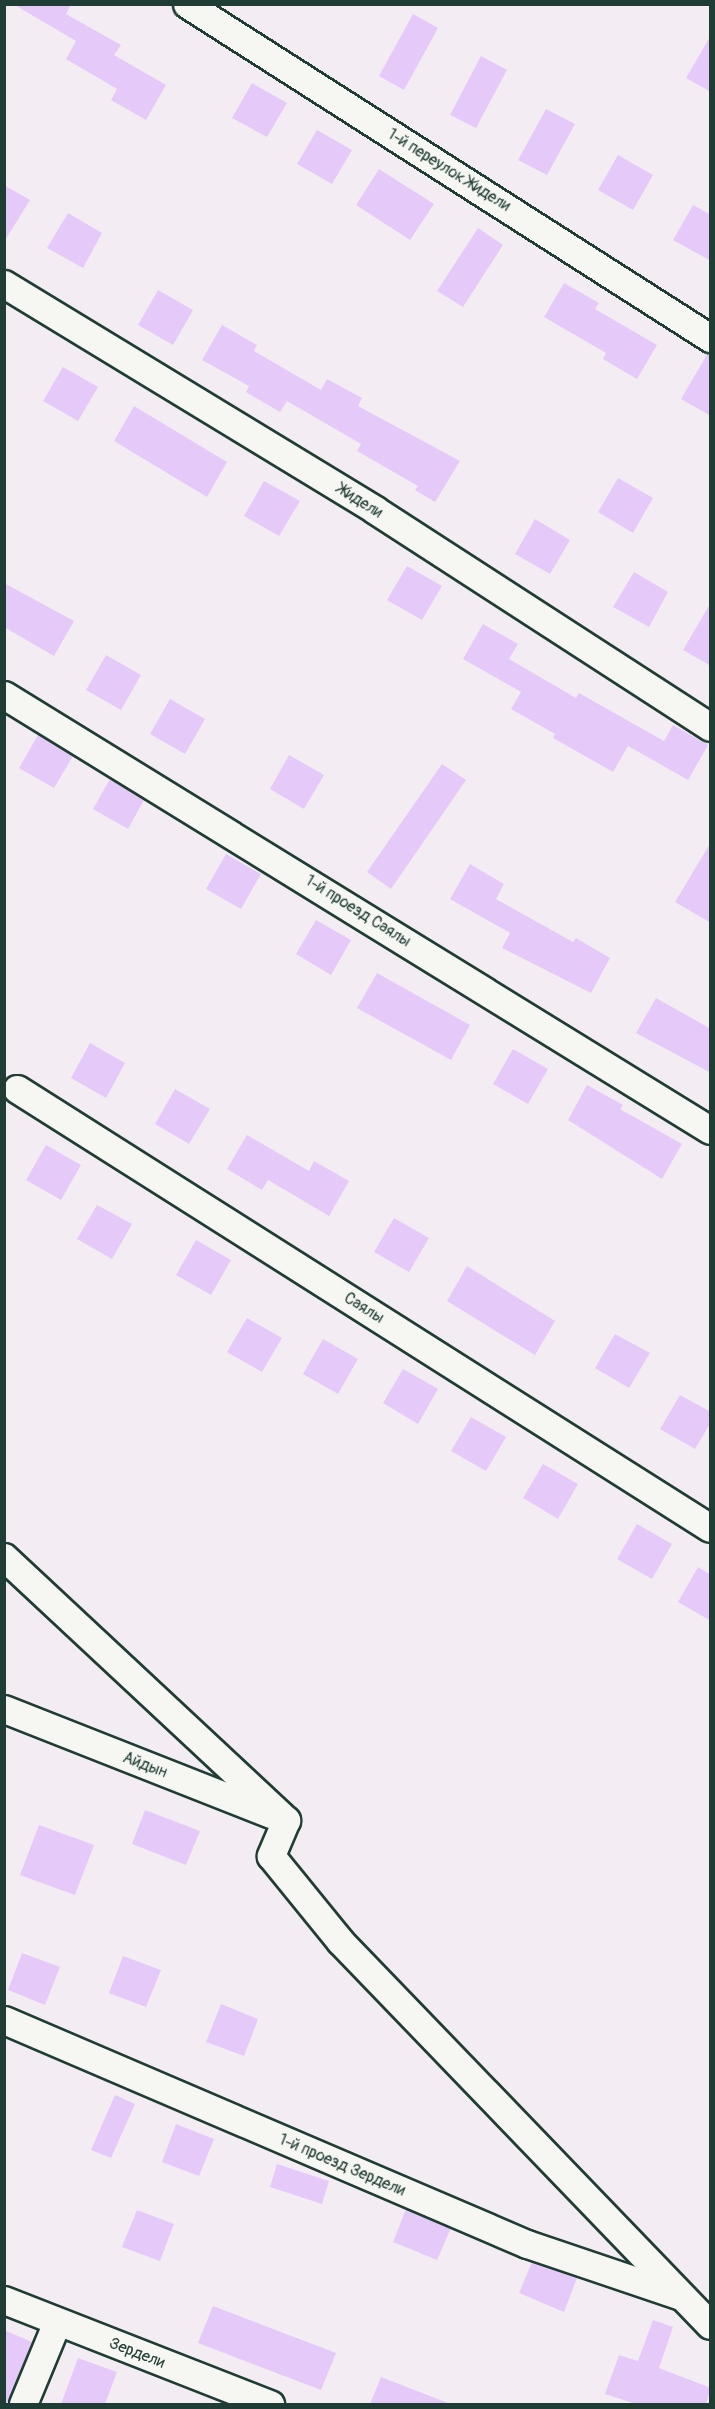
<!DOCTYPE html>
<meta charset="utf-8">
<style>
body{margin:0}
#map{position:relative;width:715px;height:2409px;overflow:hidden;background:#f3edf3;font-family:Pangolin,sans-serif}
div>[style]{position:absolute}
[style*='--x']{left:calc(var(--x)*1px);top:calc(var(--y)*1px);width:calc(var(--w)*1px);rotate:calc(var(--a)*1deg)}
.building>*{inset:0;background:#e5caf9}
.roads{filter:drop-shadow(2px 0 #1f3d34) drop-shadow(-2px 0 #1f3d34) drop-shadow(0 2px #1f3d34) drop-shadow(0 -2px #1f3d34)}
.minor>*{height:27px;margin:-13.5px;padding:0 13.5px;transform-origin:13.5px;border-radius:13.5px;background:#f6f6f2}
span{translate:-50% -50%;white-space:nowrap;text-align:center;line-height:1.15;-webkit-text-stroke:4.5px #f6f6f2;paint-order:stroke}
.street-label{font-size:16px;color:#1f3d34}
.frame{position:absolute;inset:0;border:6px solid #1f3d34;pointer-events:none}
</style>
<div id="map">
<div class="building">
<i style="clip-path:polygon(13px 4px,71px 4px,66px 14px,121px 45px,114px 55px,166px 85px,146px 120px,111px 100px,117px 89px,66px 59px,76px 41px)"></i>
<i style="clip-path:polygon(413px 14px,438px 28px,404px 90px,379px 76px)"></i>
<i style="clip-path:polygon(711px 35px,711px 92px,686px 78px)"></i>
<i style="clip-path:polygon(481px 56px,507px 70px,476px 128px,450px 115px)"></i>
<i style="clip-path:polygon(252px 83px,287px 103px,267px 137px,232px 118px)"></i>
<i style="clip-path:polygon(546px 109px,575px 124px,547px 175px,518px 160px)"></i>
<i style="clip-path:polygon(317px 130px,352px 150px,332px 184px,297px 164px)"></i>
<i style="clip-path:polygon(618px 155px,653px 175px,633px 210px,598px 190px)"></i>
<i style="clip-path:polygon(379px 169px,434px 204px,410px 240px,356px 205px)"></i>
<i style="clip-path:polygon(4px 185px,30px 200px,4px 242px)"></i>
<i style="clip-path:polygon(693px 205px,711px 215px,711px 261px,673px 240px)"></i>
<i style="clip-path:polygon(68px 213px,102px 233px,83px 268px,47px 248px)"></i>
<i style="clip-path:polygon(478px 228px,503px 245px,463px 307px,437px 291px)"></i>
<i style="clip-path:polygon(564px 283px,599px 303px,595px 309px,657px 345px,637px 379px,603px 359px,606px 353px,544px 317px)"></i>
<i style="clip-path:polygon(158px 290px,193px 310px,173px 345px,138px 325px)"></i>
<i style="clip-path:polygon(222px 325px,257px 345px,254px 351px,321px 390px,327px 379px,362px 398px,358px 406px,460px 461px,435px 502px,415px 490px,418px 486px,357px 451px,361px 444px,287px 401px,280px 412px,246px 392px,249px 386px,202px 360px)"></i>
<i style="clip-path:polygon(708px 353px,711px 354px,711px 416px,681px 399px)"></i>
<i style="clip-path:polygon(63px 367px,98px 387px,78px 421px,43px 401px)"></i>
<i style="clip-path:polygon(134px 406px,227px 462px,207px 497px,114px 441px)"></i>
<i style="clip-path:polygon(618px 478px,653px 498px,633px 533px,598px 512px)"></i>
<i style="clip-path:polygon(264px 481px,300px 501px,279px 536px,244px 516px)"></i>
<i style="clip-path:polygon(535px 519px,570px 540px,550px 574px,515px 554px)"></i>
<i style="clip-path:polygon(407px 566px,442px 586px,422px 620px,387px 600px)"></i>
<i style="clip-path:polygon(634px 572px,668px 592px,649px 627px,613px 607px)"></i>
<i style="clip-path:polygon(4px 583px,74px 621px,54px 656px,4px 627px)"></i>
<i style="clip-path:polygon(711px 602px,711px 666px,683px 650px)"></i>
<i style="clip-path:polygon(483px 624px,518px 644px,509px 659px,576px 698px,579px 693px,664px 741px,673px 725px,708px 745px,688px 780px,628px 746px,613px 772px,553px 738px,555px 734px,511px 709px,521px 692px,463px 659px)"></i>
<i style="clip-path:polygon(106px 655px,141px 675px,121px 710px,86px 690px)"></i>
<i style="clip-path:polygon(170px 699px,205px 719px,185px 754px,150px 734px)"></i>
<i style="clip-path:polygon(38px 735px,73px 756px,54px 788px,19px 768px)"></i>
<i style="clip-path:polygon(289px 755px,324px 775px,304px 809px,270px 789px)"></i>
<i style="clip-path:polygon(442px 764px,466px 780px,391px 889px,367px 872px)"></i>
<i style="clip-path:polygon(110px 779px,144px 800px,128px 829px,93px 809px)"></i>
<i style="clip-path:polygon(711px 842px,711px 923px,675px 902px)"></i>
<i style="clip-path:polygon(226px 854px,261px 874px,241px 909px,206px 889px)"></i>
<i style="clip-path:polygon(470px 864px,504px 884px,496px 899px,573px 942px,576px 938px,610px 958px,591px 993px,502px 948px,510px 933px,450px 899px)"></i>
<i style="clip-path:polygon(316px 920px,351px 940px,331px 975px,296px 954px)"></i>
<i style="clip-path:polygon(377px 973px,470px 1025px,451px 1060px,357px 1008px)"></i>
<i style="clip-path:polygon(656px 998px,711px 1029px,711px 1073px,636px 1033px)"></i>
<i style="clip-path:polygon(90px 1043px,125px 1063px,106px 1098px,71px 1078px)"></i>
<i style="clip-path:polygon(513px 1049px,548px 1069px,528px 1104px,493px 1084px)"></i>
<i style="clip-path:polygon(587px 1085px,623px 1105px,620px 1109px,682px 1144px,662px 1179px,568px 1120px)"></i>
<i style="clip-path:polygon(175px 1089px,210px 1109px,189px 1144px,155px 1124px)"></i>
<i style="clip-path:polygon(247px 1135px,309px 1171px,314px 1161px,349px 1181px,329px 1216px,268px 1180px,262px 1190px,227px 1169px)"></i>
<i style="clip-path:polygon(46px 1145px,81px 1165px,61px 1200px,26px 1180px)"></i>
<i style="clip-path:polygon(97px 1205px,132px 1224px,112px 1259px,77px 1239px)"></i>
<i style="clip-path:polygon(394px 1218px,429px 1238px,409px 1272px,374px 1252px)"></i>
<i style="clip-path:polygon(196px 1240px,231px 1260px,211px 1295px,176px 1275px)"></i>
<i style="clip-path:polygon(467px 1266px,555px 1321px,535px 1355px,447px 1301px)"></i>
<i style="clip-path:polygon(247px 1318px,282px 1338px,262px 1372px,227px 1352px)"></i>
<i style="clip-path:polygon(615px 1334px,650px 1353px,629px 1388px,595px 1368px)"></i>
<i style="clip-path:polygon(323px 1339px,358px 1359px,338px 1394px,303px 1374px)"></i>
<i style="clip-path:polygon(403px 1369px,438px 1389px,418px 1424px,383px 1403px)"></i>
<i style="clip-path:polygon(680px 1395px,711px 1412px,711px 1422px,695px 1449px,660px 1429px)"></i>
<i style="clip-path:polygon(471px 1417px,506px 1437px,486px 1471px,451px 1451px)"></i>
<i style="clip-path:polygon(543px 1464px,578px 1484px,558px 1519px,523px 1498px)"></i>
<i style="clip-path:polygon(637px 1524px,672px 1544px,652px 1579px,617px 1559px)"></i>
<i style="clip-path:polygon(698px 1567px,711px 1575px,711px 1621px,678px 1602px)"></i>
<i style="clip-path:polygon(145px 1810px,200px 1831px,186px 1865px,132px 1844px)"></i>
<i style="clip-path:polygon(39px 1825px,94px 1845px,75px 1895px,20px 1875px)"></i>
<i style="clip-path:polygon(22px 1953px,60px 1967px,45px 2005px,8px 1990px)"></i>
<i style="clip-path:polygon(123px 1956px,161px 1970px,146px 2007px,109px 1993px)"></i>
<i style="clip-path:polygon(221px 2004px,258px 2019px,244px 2056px,206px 2042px)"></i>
<i style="clip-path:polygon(115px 2095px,135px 2104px,111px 2158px,91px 2150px)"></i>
<i style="clip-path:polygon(176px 2124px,214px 2139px,199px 2176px,162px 2162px)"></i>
<i style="clip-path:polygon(277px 2164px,329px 2181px,322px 2204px,270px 2187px)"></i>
<i style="clip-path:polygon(406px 2209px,451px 2228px,437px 2260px,393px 2242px)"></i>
<i style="clip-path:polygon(137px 2210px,174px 2224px,160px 2261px,122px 2247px)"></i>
<i style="clip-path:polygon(532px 2262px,577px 2278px,564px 2312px,519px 2293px)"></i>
<i style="clip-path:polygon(213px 2306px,336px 2353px,321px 2390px,198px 2343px)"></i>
<i style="clip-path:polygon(653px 2320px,673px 2327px,659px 2368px,711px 2388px,706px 2404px,636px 2404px,605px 2394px,619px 2355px,638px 2361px)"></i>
<i style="clip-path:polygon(4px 2330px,32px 2342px,7px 2404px,4px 2404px)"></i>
<i style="clip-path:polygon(78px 2358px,117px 2372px,105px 2404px,61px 2404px)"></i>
<i style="clip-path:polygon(381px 2377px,448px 2403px,447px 2404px,370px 2404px)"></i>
</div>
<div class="roads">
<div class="minor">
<i style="--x:187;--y:4;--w:621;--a:32.56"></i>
<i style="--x:4;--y:284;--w:434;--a:31.3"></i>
<i style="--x:375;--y:510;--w:399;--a:32.9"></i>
<i style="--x:4;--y:695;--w:829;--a:31.64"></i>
<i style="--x:17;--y:1089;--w:820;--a:32.35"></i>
<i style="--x:4;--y:1557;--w:386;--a:43"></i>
<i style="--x:286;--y:1820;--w:39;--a:113"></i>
<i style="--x:271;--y:1856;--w:109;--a:50.9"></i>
<i style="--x:340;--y:1941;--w:533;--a:46.06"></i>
<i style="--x:4;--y:1709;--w:287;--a:21.5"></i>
<i style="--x:4;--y:2020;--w:569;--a:23.19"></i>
<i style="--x:527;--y:2244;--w:163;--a:18.7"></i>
<i style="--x:4;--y:2300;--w:286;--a:21.4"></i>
<i style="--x:23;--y:2404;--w:89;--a:-67.5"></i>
</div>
</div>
<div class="street-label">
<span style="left:449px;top:170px;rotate:32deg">1-й переулок Жидели</span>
<span style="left:360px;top:501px;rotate:32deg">Жидели</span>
<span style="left:358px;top:911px;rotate:32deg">1-й проезд Саялы</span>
<span style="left:364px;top:1308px;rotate:32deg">Саялы</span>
<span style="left:145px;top:1765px;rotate:21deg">Айдын</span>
<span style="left:342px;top:2165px;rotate:23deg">1-й проезд Зердели</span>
<span style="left:137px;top:2353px;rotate:21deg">Зердели</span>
</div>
<div class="frame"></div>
</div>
